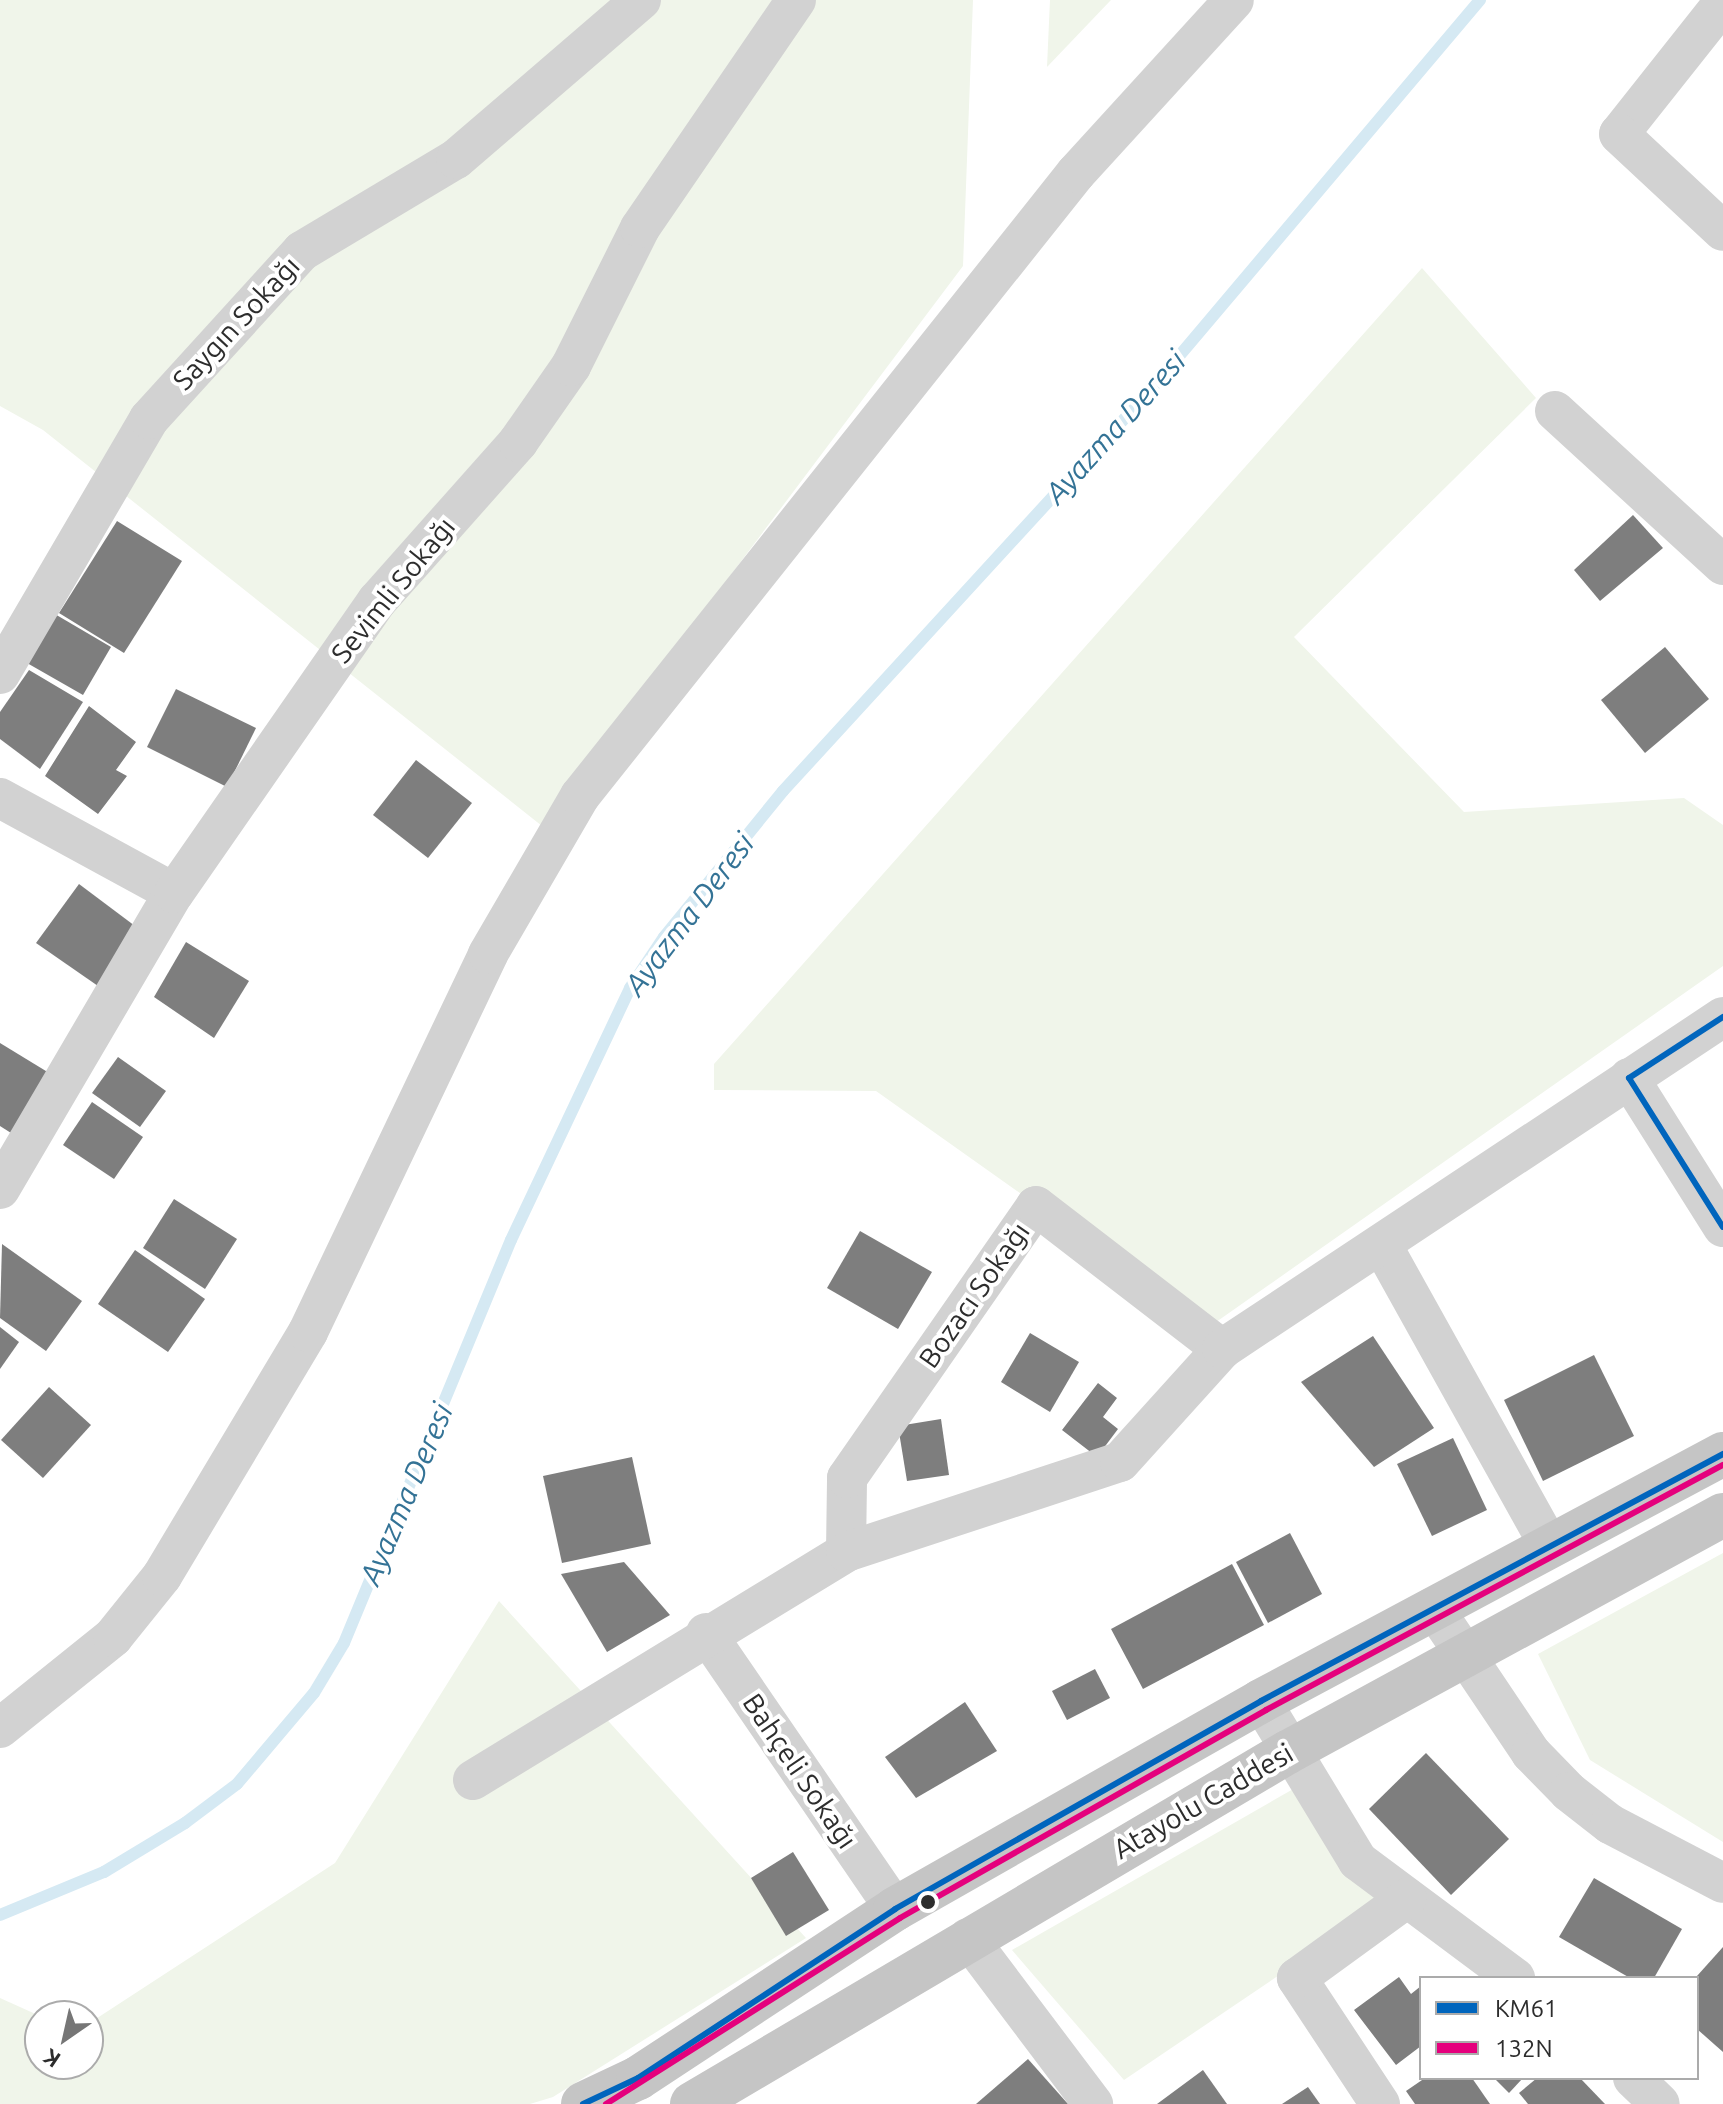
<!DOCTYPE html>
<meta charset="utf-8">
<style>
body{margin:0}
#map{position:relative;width:1723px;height:2104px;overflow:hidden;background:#fff;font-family:Ubuntu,sans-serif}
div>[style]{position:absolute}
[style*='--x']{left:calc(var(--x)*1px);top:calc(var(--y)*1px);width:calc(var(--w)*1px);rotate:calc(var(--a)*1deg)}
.green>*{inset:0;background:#f0f5ea}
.stream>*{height:12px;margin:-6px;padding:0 6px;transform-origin:6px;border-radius:6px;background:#d5e9f3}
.building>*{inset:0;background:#7e7e7e}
.minor>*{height:40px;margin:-20px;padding:0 20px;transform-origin:20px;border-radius:20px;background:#d2d2d2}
.major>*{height:44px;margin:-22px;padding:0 22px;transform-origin:22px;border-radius:22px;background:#c5c5c5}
.bus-1>*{height:6px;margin:-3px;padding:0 3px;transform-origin:3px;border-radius:3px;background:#0065bd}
.bus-2>*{height:6px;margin:-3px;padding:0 3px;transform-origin:3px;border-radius:3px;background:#e5007d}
.dots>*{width:22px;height:22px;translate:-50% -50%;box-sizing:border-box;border:4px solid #fff;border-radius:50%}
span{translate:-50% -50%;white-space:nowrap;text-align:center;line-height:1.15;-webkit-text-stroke:8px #fff;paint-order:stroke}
.street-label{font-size:28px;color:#2d2d2d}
.water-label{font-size:30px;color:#347396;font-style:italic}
.legend{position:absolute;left:1419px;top:1976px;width:280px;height:104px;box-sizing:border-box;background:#fff;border:2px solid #ababab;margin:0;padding:10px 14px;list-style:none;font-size:24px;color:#2d2d2d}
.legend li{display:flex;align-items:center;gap:16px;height:40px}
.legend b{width:40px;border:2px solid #ababab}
.north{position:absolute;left:24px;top:2000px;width:80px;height:80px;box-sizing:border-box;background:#fff;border:2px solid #ababab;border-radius:50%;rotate:214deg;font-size:22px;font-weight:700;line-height:32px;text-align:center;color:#2d2d2d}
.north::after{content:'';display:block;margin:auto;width:28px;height:36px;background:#767676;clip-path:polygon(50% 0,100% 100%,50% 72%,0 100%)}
</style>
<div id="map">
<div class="green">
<i style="clip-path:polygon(0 0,973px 0,963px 266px,542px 826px,43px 430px,0 406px)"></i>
<i style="clip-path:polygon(1050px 0,1111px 0,1047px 67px)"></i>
<i style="clip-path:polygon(1422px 268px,1536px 398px,1294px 637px,1464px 812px,1684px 798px,1723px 825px,1723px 966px,1209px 1327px,876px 1091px,714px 1090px,714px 1064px)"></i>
<i style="clip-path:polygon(1723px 1553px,1723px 1842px,1590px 1760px,1538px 1654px)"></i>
<i style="clip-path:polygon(499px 1601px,806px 1938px,553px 2097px,530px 2104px,0 2104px,0 1998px,40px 2016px,40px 2064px,88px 2064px,88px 2024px,335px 1863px)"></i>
<i style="clip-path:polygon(1302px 1784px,1399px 1894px,1124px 2080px,1012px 1950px)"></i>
</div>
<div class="stream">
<i style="--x:0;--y:1915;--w:113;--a:-22.5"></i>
<i style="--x:104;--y:1872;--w:95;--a:-31.2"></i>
<i style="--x:185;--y:1823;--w:65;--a:-36.9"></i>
<i style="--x:237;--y:1784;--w:119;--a:-49.8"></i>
<i style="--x:314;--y:1693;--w:58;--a:-59"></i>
<i style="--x:344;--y:1643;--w:436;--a:-67.5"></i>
<i style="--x:511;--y:1240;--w:279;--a:-64.7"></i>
<i style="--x:630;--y:988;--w:61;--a:-56.3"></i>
<i style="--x:664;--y:937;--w:188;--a:-50.8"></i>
<i style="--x:783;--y:791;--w:539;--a:-47.48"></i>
<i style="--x:1147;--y:394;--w:516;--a:-49.8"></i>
</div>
<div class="building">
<i style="clip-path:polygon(1633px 515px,1663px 548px,1600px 601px,1574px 570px)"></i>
<i style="clip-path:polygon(117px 521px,182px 561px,124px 653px,59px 613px)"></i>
<i style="clip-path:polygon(48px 610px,111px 647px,83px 695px,20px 659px)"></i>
<i style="clip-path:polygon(1665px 647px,1709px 699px,1645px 753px,1601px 700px)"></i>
<i style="clip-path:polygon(29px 670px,83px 702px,40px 769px,0 739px,0 712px)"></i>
<i style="clip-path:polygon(176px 689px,256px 728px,227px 787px,147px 747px)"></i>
<i style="clip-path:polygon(89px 706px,136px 742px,116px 770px,127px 776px,98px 814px,45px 776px)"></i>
<i style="clip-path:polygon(416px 760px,472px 803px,428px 858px,373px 815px)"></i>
<i style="clip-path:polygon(79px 884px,139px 929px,98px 986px,36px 943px)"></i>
<i style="clip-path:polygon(186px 942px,249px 981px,214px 1038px,154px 997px)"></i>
<i style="clip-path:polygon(0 1043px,59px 1079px,22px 1140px,0 1126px)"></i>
<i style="clip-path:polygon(118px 1057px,166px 1091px,140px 1127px,92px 1093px)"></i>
<i style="clip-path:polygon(92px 1102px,143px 1137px,114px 1179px,63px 1145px)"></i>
<i style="clip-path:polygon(174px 1199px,237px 1239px,205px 1289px,143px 1248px)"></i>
<i style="clip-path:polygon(860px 1231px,932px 1272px,898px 1329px,827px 1288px)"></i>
<i style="clip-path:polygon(2px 1244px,82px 1301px,46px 1351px,0 1318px)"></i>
<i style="clip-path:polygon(135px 1250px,205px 1299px,168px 1352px,98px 1304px)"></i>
<i style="clip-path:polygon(0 1327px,19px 1342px,0 1369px)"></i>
<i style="clip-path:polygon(1030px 1333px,1079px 1362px,1050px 1412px,1001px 1382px)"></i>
<i style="clip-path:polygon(1373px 1336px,1434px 1428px,1374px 1467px,1301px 1382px)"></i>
<i style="clip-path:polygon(1594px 1355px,1634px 1436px,1543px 1481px,1504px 1400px)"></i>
<i style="clip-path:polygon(1098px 1383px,1117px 1398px,1103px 1417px,1118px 1429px,1097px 1457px,1062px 1430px)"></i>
<i style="clip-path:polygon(49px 1387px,91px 1425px,43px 1478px,1px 1440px)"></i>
<i style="clip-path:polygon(941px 1419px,949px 1475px,907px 1481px,898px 1426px)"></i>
<i style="clip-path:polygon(1453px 1438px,1487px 1510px,1432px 1536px,1397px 1464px)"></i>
<i style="clip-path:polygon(632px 1457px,651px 1544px,562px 1563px,543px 1476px)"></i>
<i style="clip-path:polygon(1290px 1533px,1322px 1594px,1268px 1623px,1236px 1562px)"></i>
<i style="clip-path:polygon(624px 1562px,670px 1615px,607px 1652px,561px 1574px)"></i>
<i style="clip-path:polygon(1232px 1564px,1264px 1625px,1143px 1689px,1111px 1629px)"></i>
<i style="clip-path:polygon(1095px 1669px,1110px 1698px,1067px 1720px,1052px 1691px)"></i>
<i style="clip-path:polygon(965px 1702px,997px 1751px,916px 1798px,885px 1757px)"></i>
<i style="clip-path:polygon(1426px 1753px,1509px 1839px,1451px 1895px,1369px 1809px)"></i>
<i style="clip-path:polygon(793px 1852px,829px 1910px,786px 1936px,751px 1878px)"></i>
<i style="clip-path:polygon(1594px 1878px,1682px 1929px,1654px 1978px,1630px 1978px,1559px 1937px)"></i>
<i style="clip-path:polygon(1723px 1947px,1723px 2052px,1697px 2029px,1697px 1976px)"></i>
<i style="clip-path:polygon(1399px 1977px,1411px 1994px,1421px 1986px,1421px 2046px,1396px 2065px,1354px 2010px)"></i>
<i style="clip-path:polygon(1028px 2059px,1068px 2104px,976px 2104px)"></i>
<i style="clip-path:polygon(1203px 2070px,1227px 2104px,1157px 2104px)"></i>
<i style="clip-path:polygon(1425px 2078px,1472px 2078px,1490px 2104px,1415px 2104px,1406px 2091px)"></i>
<i style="clip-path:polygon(1494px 2078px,1523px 2078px,1509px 2093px)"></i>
<i style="clip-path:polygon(1537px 2078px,1580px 2078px,1605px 2104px,1528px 2104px,1519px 2093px)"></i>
<i style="clip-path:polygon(1308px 2087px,1320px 2104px,1282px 2104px)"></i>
</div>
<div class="minor">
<i style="--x:1723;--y:3;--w:167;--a:128.4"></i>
<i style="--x:1619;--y:134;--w:142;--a:43"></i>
<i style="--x:1555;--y:411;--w:228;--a:42.5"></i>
<i style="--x:0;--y:674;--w:295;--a:-59.7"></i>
<i style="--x:149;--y:419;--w:227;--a:-47.7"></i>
<i style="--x:302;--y:251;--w:179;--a:-30.9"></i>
<i style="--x:456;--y:159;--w:244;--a:-40.7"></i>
<i style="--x:0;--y:798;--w:198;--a:28.6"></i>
<i style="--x:1629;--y:1078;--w:176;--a:57.8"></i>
<i style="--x:0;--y:1189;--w:343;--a:-59.6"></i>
<i style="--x:174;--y:893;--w:356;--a:-55.2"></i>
<i style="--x:377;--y:601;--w:213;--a:-48.4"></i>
<i style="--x:518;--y:442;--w:93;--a:-55.1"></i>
<i style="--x:571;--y:366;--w:154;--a:-63.4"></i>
<i style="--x:640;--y:228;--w:276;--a:-55.6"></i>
<i style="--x:1383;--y:1247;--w:340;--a:60.9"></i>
<i style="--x:846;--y:1552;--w:74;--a:-89.2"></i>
<i style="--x:847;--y:1478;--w:331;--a:-55.2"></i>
<i style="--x:1036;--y:1206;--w:235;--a:37.6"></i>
<i style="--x:1433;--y:1607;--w:176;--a:56.1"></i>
<i style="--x:1531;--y:1753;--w:54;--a:45.7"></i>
<i style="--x:1569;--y:1792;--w:52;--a:38"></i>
<i style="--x:1610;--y:1824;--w:127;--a:27.6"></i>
<i style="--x:706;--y:1633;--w:335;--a:55.6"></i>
<i style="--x:1261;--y:1701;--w:187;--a:58.8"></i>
<i style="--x:1358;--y:1861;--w:196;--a:36.7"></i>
<i style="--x:0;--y:1728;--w:145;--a:-38.8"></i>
<i style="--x:113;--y:1637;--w:78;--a:-51.2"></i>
<i style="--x:162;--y:1576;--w:284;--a:-59.1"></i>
<i style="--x:308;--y:1332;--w:419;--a:-64.5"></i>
<i style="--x:488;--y:954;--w:183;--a:-59.8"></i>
<i style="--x:580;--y:796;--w:796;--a:-51.48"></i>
<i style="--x:1076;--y:173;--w:234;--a:-47.6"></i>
<i style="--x:473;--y:1780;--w:437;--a:-31.4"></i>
<i style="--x:846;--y:1552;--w:288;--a:-18.2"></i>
<i style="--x:1120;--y:1462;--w:152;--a:-47.9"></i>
<i style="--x:1222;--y:1349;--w:601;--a:-33.53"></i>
<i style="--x:968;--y:1938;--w:208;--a:53"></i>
<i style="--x:1633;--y:2078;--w:37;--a:44"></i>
<i style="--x:1380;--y:2104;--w:151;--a:-123.4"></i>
<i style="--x:1297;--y:1978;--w:136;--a:-36"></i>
</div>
<div class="major">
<i style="--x:583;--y:2104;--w:61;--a:-25.3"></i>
<i style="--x:638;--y:2078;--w:308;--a:-33.3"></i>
<i style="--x:895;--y:1909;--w:421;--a:-29.6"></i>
<i style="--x:1261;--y:1701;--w:524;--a:-28.13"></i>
<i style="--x:692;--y:2104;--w:692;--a:-30.57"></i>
<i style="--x:1288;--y:1752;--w:495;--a:-28.6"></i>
</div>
<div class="bus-1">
<i style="--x:1629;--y:1078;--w:176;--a:57.8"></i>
<i style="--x:1629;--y:1078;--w:112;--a:-33"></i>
<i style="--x:583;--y:2104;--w:61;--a:-25.3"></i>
<i style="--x:638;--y:2078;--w:308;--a:-33.3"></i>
<i style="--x:895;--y:1909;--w:421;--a:-29.6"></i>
<i style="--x:1261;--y:1701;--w:524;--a:-28.13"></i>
</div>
<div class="bus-2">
<i style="--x:606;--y:2104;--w:348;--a:-32.3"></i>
<i style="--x:900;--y:1918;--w:421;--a:-29.6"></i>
<i style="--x:1266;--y:1710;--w:519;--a:-28.2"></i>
</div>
<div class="dots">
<i style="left:928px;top:1902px;background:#2d2d2d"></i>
</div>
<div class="street-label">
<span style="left:236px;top:323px;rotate:-47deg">Saygın Sokağı</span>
<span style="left:393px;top:590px;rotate:-51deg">Sevimli Sokağı</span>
<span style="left:974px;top:1295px;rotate:-55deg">Bozacı Sokağı</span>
<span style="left:800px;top:1771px;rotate:56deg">Bahçeli Sokağı</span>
<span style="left:1203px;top:1801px;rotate:-30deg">Atayolu Caddesi</span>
</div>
<div class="water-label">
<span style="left:1115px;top:427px;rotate:-48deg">Ayazma Deresi</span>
<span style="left:689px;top:914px;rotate:-53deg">Ayazma Deresi</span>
<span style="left:406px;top:1494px;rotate:-67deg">Ayazma Deresi</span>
</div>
<ul class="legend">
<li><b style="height:10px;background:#0065bd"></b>KM61</li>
<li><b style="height:10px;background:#e5007d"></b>132N</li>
</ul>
<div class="north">K</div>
</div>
